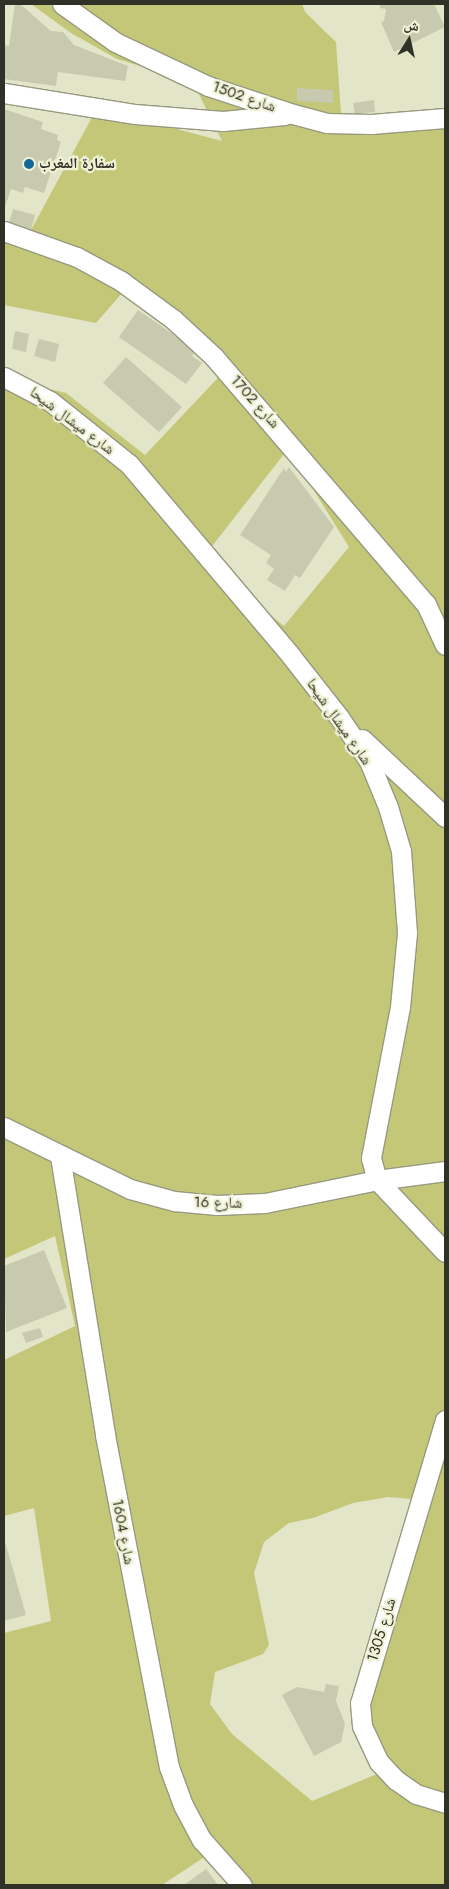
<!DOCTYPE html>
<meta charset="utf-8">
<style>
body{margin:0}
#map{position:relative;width:449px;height:1889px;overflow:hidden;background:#e3e5c9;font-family:Jost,"Noto Naskh Arabic",sans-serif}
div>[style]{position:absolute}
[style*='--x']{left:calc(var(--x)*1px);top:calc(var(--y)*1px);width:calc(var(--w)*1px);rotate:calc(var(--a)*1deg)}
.green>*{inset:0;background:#c4c777}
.building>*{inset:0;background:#c8caaf}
.roads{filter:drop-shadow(1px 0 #97997f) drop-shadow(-1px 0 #97997f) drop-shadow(0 1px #97997f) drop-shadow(0 -1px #97997f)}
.minor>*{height:19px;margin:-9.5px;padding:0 9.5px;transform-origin:9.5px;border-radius:9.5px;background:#fff}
.dots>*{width:14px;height:14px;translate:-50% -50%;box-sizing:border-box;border:2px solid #f0f2d6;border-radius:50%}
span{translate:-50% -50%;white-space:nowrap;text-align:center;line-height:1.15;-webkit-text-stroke:4.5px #f0f2d6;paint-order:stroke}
.street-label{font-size:15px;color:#313227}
.poi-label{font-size:15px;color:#313227;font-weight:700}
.left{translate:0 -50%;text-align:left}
.frame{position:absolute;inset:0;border:5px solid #313227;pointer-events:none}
.north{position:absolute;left:384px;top:15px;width:50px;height:50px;-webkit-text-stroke:4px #f0f2d6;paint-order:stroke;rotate:10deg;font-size:14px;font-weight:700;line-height:20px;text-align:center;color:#313227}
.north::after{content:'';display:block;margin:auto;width:18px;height:22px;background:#313227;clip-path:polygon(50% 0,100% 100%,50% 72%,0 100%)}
</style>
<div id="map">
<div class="green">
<i style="clip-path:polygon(evenodd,31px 4px,302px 4px,305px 12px,336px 42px,342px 128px,445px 110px,445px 1885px,241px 1885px,212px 1852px,162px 1885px,4px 1885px,4px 1633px,51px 1621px,34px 1508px,4px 1516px,4px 1360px,75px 1326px,55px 1236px,4px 1259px,4px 378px,66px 393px,145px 455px,231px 364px,130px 284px,96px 323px,4px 305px,4px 226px,31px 230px,97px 108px,222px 141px,193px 82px,117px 59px,71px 33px,31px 4px,288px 449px,349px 547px,284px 626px,202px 559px,288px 449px,31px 4px,388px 1497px,424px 1500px,364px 1698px,379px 1753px,389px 1769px,312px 1801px,232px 1734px,210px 1704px,215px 1672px,263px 1654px,269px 1645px,254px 1573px,264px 1542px,289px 1523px,313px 1518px,353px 1503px,388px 1497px)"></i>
</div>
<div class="building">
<i style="clip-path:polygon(15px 4px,20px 4px,51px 31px,63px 32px,74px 45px,128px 66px,125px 81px,58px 72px,56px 86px,4px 79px,4px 45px,9px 46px)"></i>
<i style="clip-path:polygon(380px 4px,434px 4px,445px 27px,394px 52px,381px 22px,384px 21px,386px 9px,380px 8px)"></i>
<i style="clip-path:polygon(297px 88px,333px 90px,333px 103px,297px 101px)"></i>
<i style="clip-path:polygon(374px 100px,375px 112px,355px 114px,353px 103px)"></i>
<i style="clip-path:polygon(4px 109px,43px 122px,41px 129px,58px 135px,57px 140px,61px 142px,44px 193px,25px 187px,23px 193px,11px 189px,5px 207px)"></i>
<i style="clip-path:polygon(13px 209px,35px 215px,31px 230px,9px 223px)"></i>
<i style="clip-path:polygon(138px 310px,196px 350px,192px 356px,202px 363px,186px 384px,119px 337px)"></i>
<i style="clip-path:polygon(15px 331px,29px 334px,26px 352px,12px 349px)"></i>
<i style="clip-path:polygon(39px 339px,59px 344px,55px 362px,34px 356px)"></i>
<i style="clip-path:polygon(126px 357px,182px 407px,159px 432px,103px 383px)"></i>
<i style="clip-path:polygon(289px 467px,334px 527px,300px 578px,295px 575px,285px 591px,267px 580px,274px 569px,266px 563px,271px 555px,240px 535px,284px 468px,286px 472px)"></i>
<i style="clip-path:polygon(44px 1250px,67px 1308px,6px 1332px,4px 1266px)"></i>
<i style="clip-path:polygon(40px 1328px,43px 1337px,26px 1343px,22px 1333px)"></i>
<i style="clip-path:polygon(4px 1538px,26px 1615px,4px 1621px)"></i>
<i style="clip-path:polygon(326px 1684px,339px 1686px,336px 1701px,345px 1724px,341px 1742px,314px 1756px,282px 1695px,297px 1687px,324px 1692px)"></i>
<i style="clip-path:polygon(206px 1869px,218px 1885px,184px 1885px)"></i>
</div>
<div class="roads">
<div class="minor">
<i style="--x:62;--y:4;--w:65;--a:35.6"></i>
<i style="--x:115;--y:42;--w:103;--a:25.3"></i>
<i style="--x:208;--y:86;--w:89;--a:18.2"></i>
<i style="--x:293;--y:114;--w:34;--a:15"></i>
<i style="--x:326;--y:123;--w:45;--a:1.3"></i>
<i style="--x:371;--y:124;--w:74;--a:-4.6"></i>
<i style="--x:4;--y:93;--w:133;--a:9.1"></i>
<i style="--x:135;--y:114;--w:88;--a:4.5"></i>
<i style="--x:223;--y:121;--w:62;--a:-5.5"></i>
<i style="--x:4;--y:231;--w:77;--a:19.6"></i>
<i style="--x:77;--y:257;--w:50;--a:28.6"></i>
<i style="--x:121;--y:281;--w:64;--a:36.2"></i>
<i style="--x:173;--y:319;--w:56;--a:42.8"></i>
<i style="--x:214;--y:357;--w:326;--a:49.4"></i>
<i style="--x:426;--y:604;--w:45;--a:65.1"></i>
<i style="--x:4;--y:377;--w:52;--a:27.6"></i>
<i style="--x:50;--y:401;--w:101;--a:38.6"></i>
<i style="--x:129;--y:464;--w:251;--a:49.8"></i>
<i style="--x:291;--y:656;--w:78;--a:51.8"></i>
<i style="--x:339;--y:717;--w:53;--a:55.7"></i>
<i style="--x:369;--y:761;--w:50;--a:67.6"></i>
<i style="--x:388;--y:807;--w:46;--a:73.5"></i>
<i style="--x:401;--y:851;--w:82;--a:85.8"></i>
<i style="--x:407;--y:933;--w:74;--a:95.4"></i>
<i style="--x:400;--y:1007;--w:154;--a:100.9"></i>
<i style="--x:371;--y:1158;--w:23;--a:75"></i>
<i style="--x:377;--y:1180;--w:99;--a:46.6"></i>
<i style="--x:362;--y:739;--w:114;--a:43.2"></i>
<i style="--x:4;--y:1127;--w:140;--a:26.2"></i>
<i style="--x:130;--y:1189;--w:46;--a:15.3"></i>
<i style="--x:174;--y:1201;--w:43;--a:5.3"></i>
<i style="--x:217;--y:1205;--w:48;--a:-2.4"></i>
<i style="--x:265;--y:1203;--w:114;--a:-11.6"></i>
<i style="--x:377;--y:1180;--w:69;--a:-7.5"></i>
<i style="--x:60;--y:1156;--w:283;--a:80.8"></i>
<i style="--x:105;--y:1435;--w:338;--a:79.1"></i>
<i style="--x:169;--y:1767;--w:40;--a:69.8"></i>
<i style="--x:183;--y:1805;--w:40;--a:62"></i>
<i style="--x:202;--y:1840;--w:60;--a:48.4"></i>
<i style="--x:445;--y:1420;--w:295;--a:106.7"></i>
<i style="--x:360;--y:1703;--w:23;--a:85"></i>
<i style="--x:362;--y:1726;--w:40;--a:65"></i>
<i style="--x:379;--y:1762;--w:25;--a:47"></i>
<i style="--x:396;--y:1780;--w:24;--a:35"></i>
<i style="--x:416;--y:1794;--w:30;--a:17"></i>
</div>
</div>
<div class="dots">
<i style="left:29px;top:164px;background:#136698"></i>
</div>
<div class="street-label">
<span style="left:244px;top:97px;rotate:19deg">شارع 1502</span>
<span style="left:255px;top:402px;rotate:48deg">شارع 1702</span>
<span style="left:72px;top:421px;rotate:37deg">شارع ميشال شيحا</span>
<span style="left:339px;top:722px;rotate:55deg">شارع ميشال شيحا</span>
<span style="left:218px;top:1203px;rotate:1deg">شارع 16</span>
<span style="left:123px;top:1532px;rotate:79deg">شارع 1604</span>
<span style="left:382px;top:1630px;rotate:-73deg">شارع 1305</span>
</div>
<div class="poi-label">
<span class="left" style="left:39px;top:164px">سفارة المغرب</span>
</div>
<div class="frame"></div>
<div class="north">ش</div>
</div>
